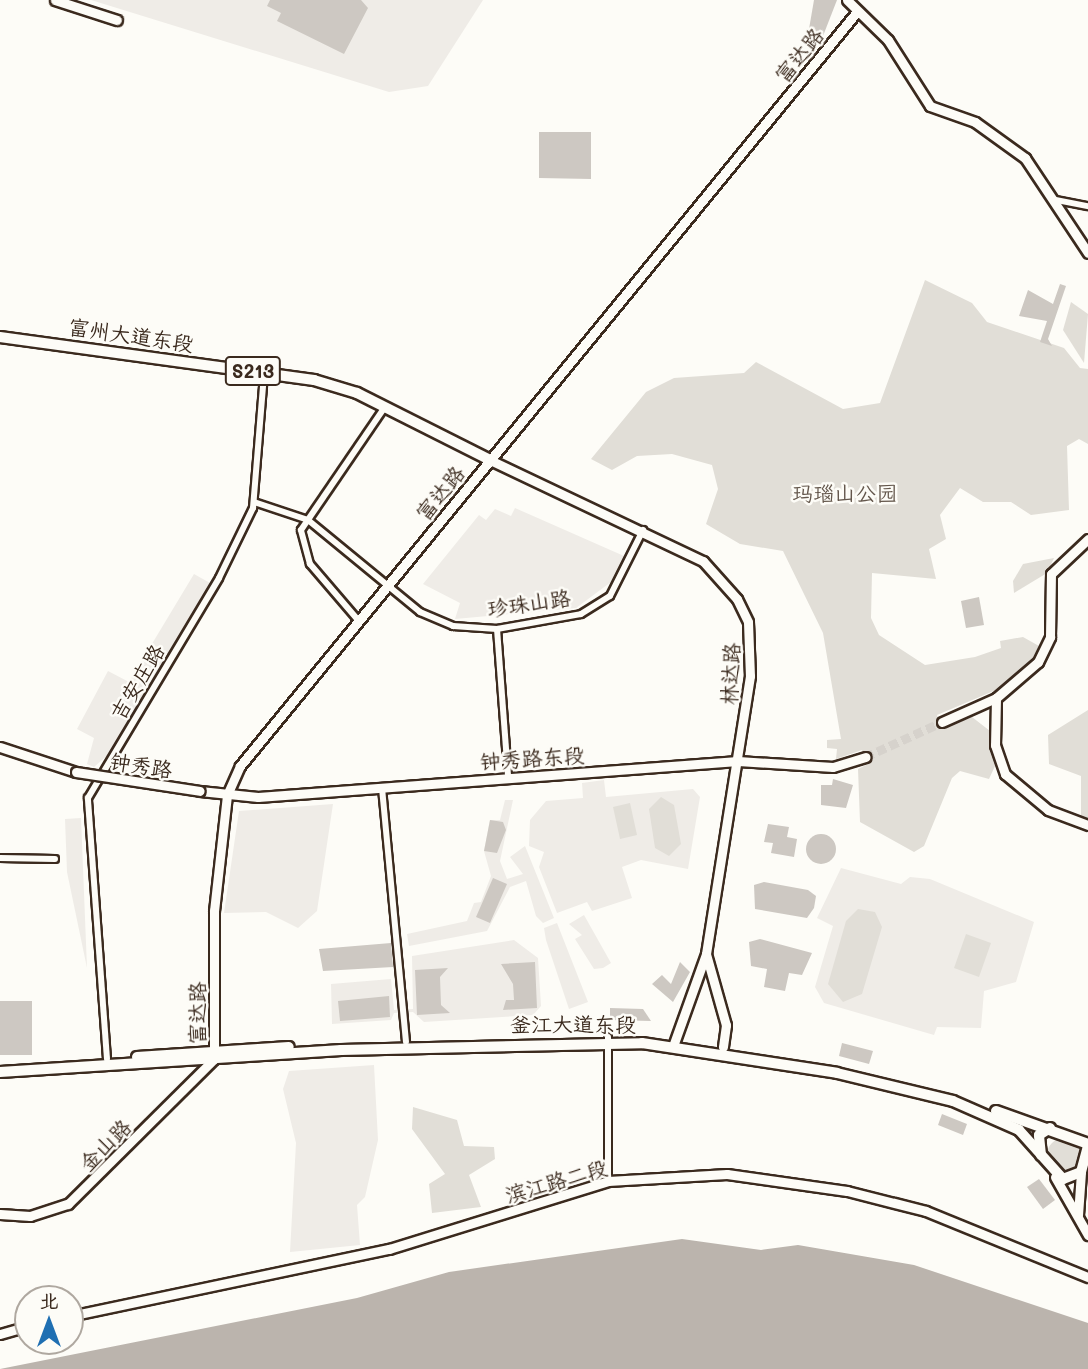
<!DOCTYPE html>
<meta charset="utf-8">
<style>
body{margin:0}
#map{position:relative;width:1088px;height:1369px;overflow:hidden;background:#fdfcf7;font-family:Mali,"LXGW WenKai TC",sans-serif}
div>[style]{position:absolute}
[style*='--x']{left:calc(var(--x)*1px);top:calc(var(--y)*1px);width:calc(var(--w)*1px);rotate:calc(var(--a)*1deg)}
.built>*{inset:0;background:#efece7}
.green>*{inset:0;background:#e1ded7}
.round{border-radius:50%}
.water>*{inset:0;background:#bbb4ad}
.building>*{inset:0;background:#cdc8c2}
.secondary-tunnel>*{height:9px;margin-top:-4.5px;transform-origin:0;background:repeating-linear-gradient(90deg,#d6d2cc 0 9px,transparent 0 13.5px)}
.roads{filter:drop-shadow(2px 0 #3b2a1e) drop-shadow(-2px 0 #3b2a1e) drop-shadow(0 2px #3b2a1e) drop-shadow(0 -2px #3b2a1e)}
.street>*{height:6px;margin:-3px;padding:0 3px;transform-origin:3px;border-radius:3px;background:#fdfcf7}
.secondary>*{height:9px;margin:-4.5px;padding:0 4.5px;transform-origin:4.5px;border-radius:4.5px;background:#fdfcf7}
.primary>*{height:10px;margin:-5px;padding:0 5px;transform-origin:5px;border-radius:5px;background:#fdfcf7}
.bridges{filter:drop-shadow(2px 0 #3b2a1e) drop-shadow(-2px 0 #3b2a1e) drop-shadow(0 2px #3b2a1e) drop-shadow(0 -2px #3b2a1e)}
.secondary-bridge>*{height:9px;margin:-4.5px;padding:0 4.5px;transform-origin:4.5px;border-radius:4.5px;background:#fdfcf7}
span{translate:-50% -50%;white-space:nowrap;text-align:center;line-height:1.15;-webkit-text-stroke:5px #fdfcf7;paint-order:stroke}
.shield-label span{padding:2px 5px;background:#fdfcf7;border:2px solid;border-radius:5px;-webkit-text-stroke-width:0}
.shield-label{font-size:19px;color:#3b2a1e;font-weight:700}
.street-label{font-size:21px;color:#3b2a1e}
.park-label{font-size:21px;color:#64574c}
.north{position:absolute;left:14px;top:1285px;width:70px;height:70px;box-sizing:border-box;background:#fdfcf7;border:2px solid #afa8a0;border-radius:50%;rotate:0deg;font-size:19px;font-weight:700;line-height:28px;text-align:center;color:#3b2a1e}
.north::after{content:'';display:block;margin:auto;width:24px;height:32px;background:#1f6fb2;clip-path:polygon(50% 0,100% 100%,50% 72%,0 100%)}
</style>
<div id="map">
<div class="built">
<i style="clip-path:polygon(91px 0,483px 0,428px 86px,389px 92px)"></i>
<i style="clip-path:polygon(515px 508px,624px 556px,611px 582px,576px 608px,455px 619px,460px 603px,423px 584px,479px 515px,486px 520px,495px 509px,511px 516px)"></i>
<i style="clip-path:polygon(194px 574px,210px 583px,109px 754px,94px 767px,87px 764px,94px 738px,77px 729px,108px 671px,129px 682px)"></i>
<i style="clip-path:polygon(604px 780px,606px 797px,693px 789px,700px 797px,688px 869px,641px 860px,622px 867px,632px 898px,592px 911px,587px 902px,557px 913px,539px 867px,544px 852px,529px 846px,530px 820px,546px 801px,583px 798px,582px 783px)"></i>
<i style="clip-path:polygon(505px 800px,513px 800px,500px 861px,507px 879px,523px 874px,510px 857px,525px 846px,554px 918px,543px 923px,536px 916px,526px 881px,510px 887px,487px 931px,409px 946px,407px 934px,467px 921px,474px 903px,481px 902px,491px 876px,484px 851px,490px 820px,500px 820px)"></i>
<i style="clip-path:polygon(333px 804px,317px 911px,298px 928px,266px 912px,224px 913px,239px 811px)"></i>
<i style="clip-path:polygon(81px 818px,87px 968px,67px 872px,65px 819px)"></i>
<i style="clip-path:polygon(841px 868px,901px 884px,910px 877px,930px 879px,1034px 922px,1016px 982px,984px 991px,981px 1028px,937px 1027px,934px 1035px,824px 1003px,815px 987px,833px 926px,817px 918px)"></i>
<i style="clip-path:polygon(584px 915px,611px 963px,603px 968px,594px 969px,575px 939px,582px 935px,569px 924px)"></i>
<i style="clip-path:polygon(557px 923px,588px 1002px,569px 1009px,546px 940px,544px 928px)"></i>
<i style="clip-path:polygon(514px 940px,538px 958px,541px 1006px,533px 1015px,424px 1022px,413px 1012px,394px 1013px,391px 1020px,332px 1024px,331px 984px,391px 979px,394px 1010px,413px 1009px,412px 956px)"></i>
<i style="clip-path:polygon(374px 1065px,378px 1140px,365px 1197px,357px 1205px,360px 1245px,290px 1252px,296px 1143px,283px 1089px,289px 1071px)"></i>
</div>
<div class="green">
<i style="clip-path:polygon(925px 280px,972px 303px,987px 322px,1064px 348px,1080px 368px,1088px 369px,1088px 444px,1079px 439px,1067px 446px,1069px 510px,1031px 515px,1011px 502px,983px 502px,960px 488px,940px 515px,946px 539px,929px 549px,936px 579px,872px 573px,871px 618px,879px 635px,925px 665px,975px 657px,1001px 648px,1000px 641px,1023px 637px,1039px 646px,1029px 665px,996px 690px,937px 715px,942px 729px,972px 717px,990px 731px,995px 766px,989px 779px,960px 771px,952px 778px,924px 846px,914px 852px,860px 822px,858px 769px,868px 764px,862px 750px,836px 759px,837px 749px,827px 748px,827px 740px,841px 739px,823px 633px,783px 551px,740px 544px,706px 524px,718px 489px,712px 465px,672px 454px,637px 456px,612px 470px,591px 459px,646px 392px,674px 378px,744px 373px,756px 362px,843px 409px,880px 403px)"></i>
<i style="clip-path:polygon(1071px 302px,1088px 314px,1084px 363px,1063px 330px)"></i>
<i style="clip-path:polygon(1054px 558px,1047px 573px,1014px 593px,1013px 581px,1023px 564px)"></i>
<i style="clip-path:polygon(1088px 710px,1088px 819px,1081px 818px,1081px 776px,1049px 764px,1048px 735px)"></i>
<i style="clip-path:polygon(661px 797px,674px 805px,681px 844px,669px 856px,655px 848px,649px 809px)"></i>
<i style="clip-path:polygon(630px 803px,637px 835px,620px 839px,613px 807px)"></i>
<i style="clip-path:polygon(858px 909px,875px 912px,882px 927px,862px 994px,843px 1002px,828px 984px,846px 921px)"></i>
<i style="clip-path:polygon(966px 934px,991px 943px,979px 977px,954px 968px)"></i>
<i style="clip-path:polygon(413px 1107px,457px 1120px,464px 1146px,494px 1147px,495px 1159px,469px 1175px,481px 1207px,432px 1213px,429px 1184px,445px 1174px,412px 1129px)"></i>
<i class="round" style="left:1047px;top:1138px;width:34px;height:34px"></i>
</div>
<div class="water">
<i style="clip-path:polygon(682px 1239px,761px 1250px,798px 1245px,914px 1265px,1088px 1323px,1088px 1369px,0 1369px,357px 1298px,449px 1272px)"></i>
</div>
<div class="building">
<i style="clip-path:polygon(270px 0,361px 0,368px 8px,344px 54px,277px 21px,281px 13px,267px 6px)"></i>
<i style="clip-path:polygon(814px 0,837px 0,823px 36px,809px 29px)"></i>
<i style="clip-path:polygon(539px 132px,591px 132px,591px 179px,539px 178px)"></i>
<i style="clip-path:polygon(1060px 284px,1066px 286px,1048px 339px,1052px 346px,1040px 342px,1047px 321px,1019px 316px,1028px 290px,1053px 304px)"></i>
<i style="clip-path:polygon(979px 597px,984px 625px,966px 628px,961px 601px)"></i>
<i style="clip-path:polygon(833px 779px,853px 785px,846px 808px,821px 805px,821px 785px,832px 785px)"></i>
<i style="clip-path:polygon(490px 820px,503px 822px,506px 830px,497px 853px,484px 851px)"></i>
<i style="clip-path:polygon(768px 824px,789px 827px,787px 837px,797px 839px,794px 857px,771px 853px,773px 843px,764px 842px)"></i>
<i class="round" style="left:806px;top:834px;width:30px;height:30px"></i>
<i style="clip-path:polygon(493px 878px,507px 884px,490px 923px,476px 917px)"></i>
<i style="clip-path:polygon(764px 882px,808px 890px,816px 896px,814px 908px,807px 918px,755px 909px,754px 885px)"></i>
<i style="clip-path:polygon(760px 939px,812px 953px,802px 975px,789px 973px,785px 991px,764px 987px,767px 969px,751px 966px,749px 942px)"></i>
<i style="clip-path:polygon(391px 943px,393px 967px,323px 971px,319px 949px)"></i>
<i style="clip-path:polygon(535px 962px,537px 1008px,503px 1010px,506px 1000px,514px 1000px,513px 984px,501px 964px)"></i>
<i style="clip-path:polygon(680px 962px,690px 972px,673px 1002px,652px 984px,662px 975px,671px 984px)"></i>
<i style="clip-path:polygon(448px 968px,440px 977px,441px 1005px,450px 1013px,417px 1015px,415px 970px)"></i>
<i style="clip-path:polygon(389px 996px,390px 1017px,340px 1021px,338px 1001px)"></i>
<i style="clip-path:polygon(0 1001px,32px 1001px,32px 1055px,0 1055px)"></i>
<i style="clip-path:polygon(610px 1008px,643px 1009px,651px 1021px,610px 1020px)"></i>
<i style="clip-path:polygon(842px 1043px,873px 1051px,869px 1064px,839px 1056px)"></i>
<i style="clip-path:polygon(942px 1114px,967px 1124px,963px 1135px,938px 1125px)"></i>
<i style="clip-path:polygon(1039px 1179px,1055px 1200px,1043px 1209px,1027px 1187px)"></i>
</div>
<div class="secondary-tunnel">
<i style="--x:865;--y:757;--w:85;--a:-24.4"></i>
</div>
<div class="roads">
<div class="street">
<i style="--x:1056;--y:200;--w:33;--a:11"></i>
<i style="--x:254;--y:502;--w:57;--a:18.4"></i>
<i style="--x:308;--y:520;--w:145;--a:39.4"></i>
<i style="--x:420;--y:612;--w:36;--a:23"></i>
<i style="--x:453;--y:626;--w:44;--a:3.9"></i>
<i style="--x:497;--y:629;--w:85;--a:-10.1"></i>
<i style="--x:581;--y:614;--w:34;--a:-32"></i>
<i style="--x:610;--y:596;--w:74;--a:-63.4"></i>
<i style="--x:358;--y:620;--w:74;--a:-130.6"></i>
<i style="--x:310;--y:564;--w:35;--a:-105"></i>
<i style="--x:301;--y:530;--w:149;--a:-55.7"></i>
<i style="--x:497;--y:629;--w:148;--a:85.7"></i>
<i style="--x:382;--y:788;--w:255;--a:84.6"></i>
<i style="--x:0;--y:858;--w:55;--a:1"></i>
<i style="--x:608;--y:1037;--w:144;--a:90"></i>
<i style="--x:107;--y:1059;--w:262;--a:-94.2"></i>
<i style="--x:88;--y:798;--w:256;--a:-59.2"></i>
<i style="--x:219;--y:578;--w:78;--a:-64.1"></i>
<i style="--x:253;--y:508;--w:135;--a:-85.3"></i>
</div>
<div class="secondary">
<i style="--x:55;--y:0;--w:65;--a:17.9"></i>
<i style="--x:847;--y:0;--w:57;--a:44.3"></i>
<i style="--x:888;--y:40;--w:78;--a:57.5"></i>
<i style="--x:930;--y:106;--w:48;--a:19.6"></i>
<i style="--x:975;--y:122;--w:62;--a:35.8"></i>
<i style="--x:1025;--y:158;--w:114;--a:56.4"></i>
<i style="--x:490;--y:460;--w:236;--a:25.4"></i>
<i style="--x:703;--y:561;--w:51;--a:48.2"></i>
<i style="--x:737;--y:599;--w:25;--a:64"></i>
<i style="--x:748;--y:622;--w:54;--a:87.9"></i>
<i style="--x:750;--y:676;--w:281;--a:99"></i>
<i style="--x:706;--y:954;--w:98;--a:109.7"></i>
<i style="--x:996;--y:698;--w:47;--a:91.2"></i>
<i style="--x:995;--y:745;--w:31;--a:71"></i>
<i style="--x:1005;--y:774;--w:56;--a:39.9"></i>
<i style="--x:1048;--y:810;--w:43;--a:20.6"></i>
<i style="--x:942;--y:722;--w:59;--a:-24"></i>
<i style="--x:996;--y:698;--w:55;--a:-40.6"></i>
<i style="--x:1038;--y:662;--w:28;--a:-64"></i>
<i style="--x:1050;--y:637;--w:63;--a:-89.1"></i>
<i style="--x:1051;--y:574;--w:51;--a:-43.4"></i>
<i style="--x:0;--y:747;--w:80;--a:18.2"></i>
<i style="--x:200;--y:791;--w:58;--a:5.9"></i>
<i style="--x:258;--y:797;--w:481;--a:-4.3"></i>
<i style="--x:738;--y:761;--w:95;--a:3.6"></i>
<i style="--x:833;--y:767;--w:34;--a:-17"></i>
<i style="--x:706;--y:954;--w:74;--a:74.3"></i>
<i style="--x:726;--y:1025;--w:22;--a:98"></i>
<i style="--x:1055;--y:1177;--w:67;--a:60.4"></i>
<i style="--x:0;--y:1214;--w:30;--a:4"></i>
<i style="--x:30;--y:1216;--w:40;--a:-18"></i>
<i style="--x:68;--y:1204;--w:206;--a:-44.8"></i>
<i style="--x:214;--y:1059;--w:148;--a:-90"></i>
<i style="--x:214;--y:911;--w:117;--a:-83.6"></i>
<i style="--x:227;--y:795;--w:32;--a:-66"></i>
<i style="--x:240;--y:766;--w:971;--a:-50.72"></i>
<i style="--x:1078;--y:1215;--w:43;--a:-86"></i>
<i style="--x:70;--y:1316;--w:326;--a:-11.9"></i>
<i style="--x:389;--y:1249;--w:229;--a:-17.2"></i>
<i style="--x:608;--y:1181;--w:119;--a:-3.4"></i>
<i style="--x:727;--y:1174;--w:121;--a:8.1"></i>
<i style="--x:847;--y:1191;--w:81;--a:14.2"></i>
<i style="--x:926;--y:1211;--w:175;--a:22.2"></i>
<i style="--x:0;--y:1334;--w:29;--a:-16"></i>
</div>
<div class="primary">
<i style="--x:0;--y:337;--w:317;--a:7.8"></i>
<i style="--x:314;--y:380;--w:45;--a:16.8"></i>
<i style="--x:357;--y:393;--w:149;--a:26.7"></i>
<i style="--x:137;--y:1057;--w:152;--a:-3.8"></i>
<i style="--x:0;--y:1072;--w:342;--a:-3.7"></i>
<i style="--x:341;--y:1050;--w:301;--a:-1.3"></i>
<i style="--x:642;--y:1043;--w:197;--a:8.7"></i>
<i style="--x:837;--y:1073;--w:119;--a:13.6"></i>
<i style="--x:953;--y:1101;--w:72;--a:23.7"></i>
<i style="--x:1019;--y:1130;--w:66;--a:48.1"></i>
<i style="--x:1063;--y:1179;--w:19;--a:-21"></i>
<i style="--x:1081;--y:1172;--w:28;--a:-75"></i>
<i style="--x:996;--y:1111;--w:98;--a:19.7"></i>
<i style="--x:1041;--y:1155;--w:20;--a:-96"></i>
<i style="--x:1039;--y:1135;--w:13;--a:-32"></i>
</div>
</div>
<div class="bridges">
<div class="secondary-bridge">
<i style="--x:76;--y:772;--w:125;--a:8.7"></i>
</div>
</div>
<div class="shield-label">
<span style="left:253px;top:371px">S213</span>
</div>
<div class="street-label">
<span style="left:799px;top:55px;rotate:-51deg">富达路</span>
<span style="left:131px;top:335px;rotate:8deg">富州大道东段</span>
<span style="left:440px;top:493px;rotate:-51deg">富达路</span>
<span style="left:529px;top:603px;rotate:-8deg">珍珠山路</span>
<span style="left:730px;top:674px;rotate:-87deg">林达路</span>
<span style="left:137px;top:682px;rotate:-59deg">吉安庄路</span>
<span style="left:532px;top:758px;rotate:-4deg">钟秀路东段</span>
<span style="left:141px;top:765px;rotate:9deg">钟秀路</span>
<span style="left:197px;top:1013px;rotate:-90deg">富达路</span>
<span style="left:573px;top:1024px">釜江大道东段</span>
<span style="left:105px;top:1145px;rotate:-45deg">金山路</span>
<span style="left:556px;top:1181px;rotate:-16deg">滨江路二段</span>
</div>
<div class="park-label">
<span style="left:845px;top:493px">玛瑙山公园</span>
</div>
<div class="north">北</div>
</div>
